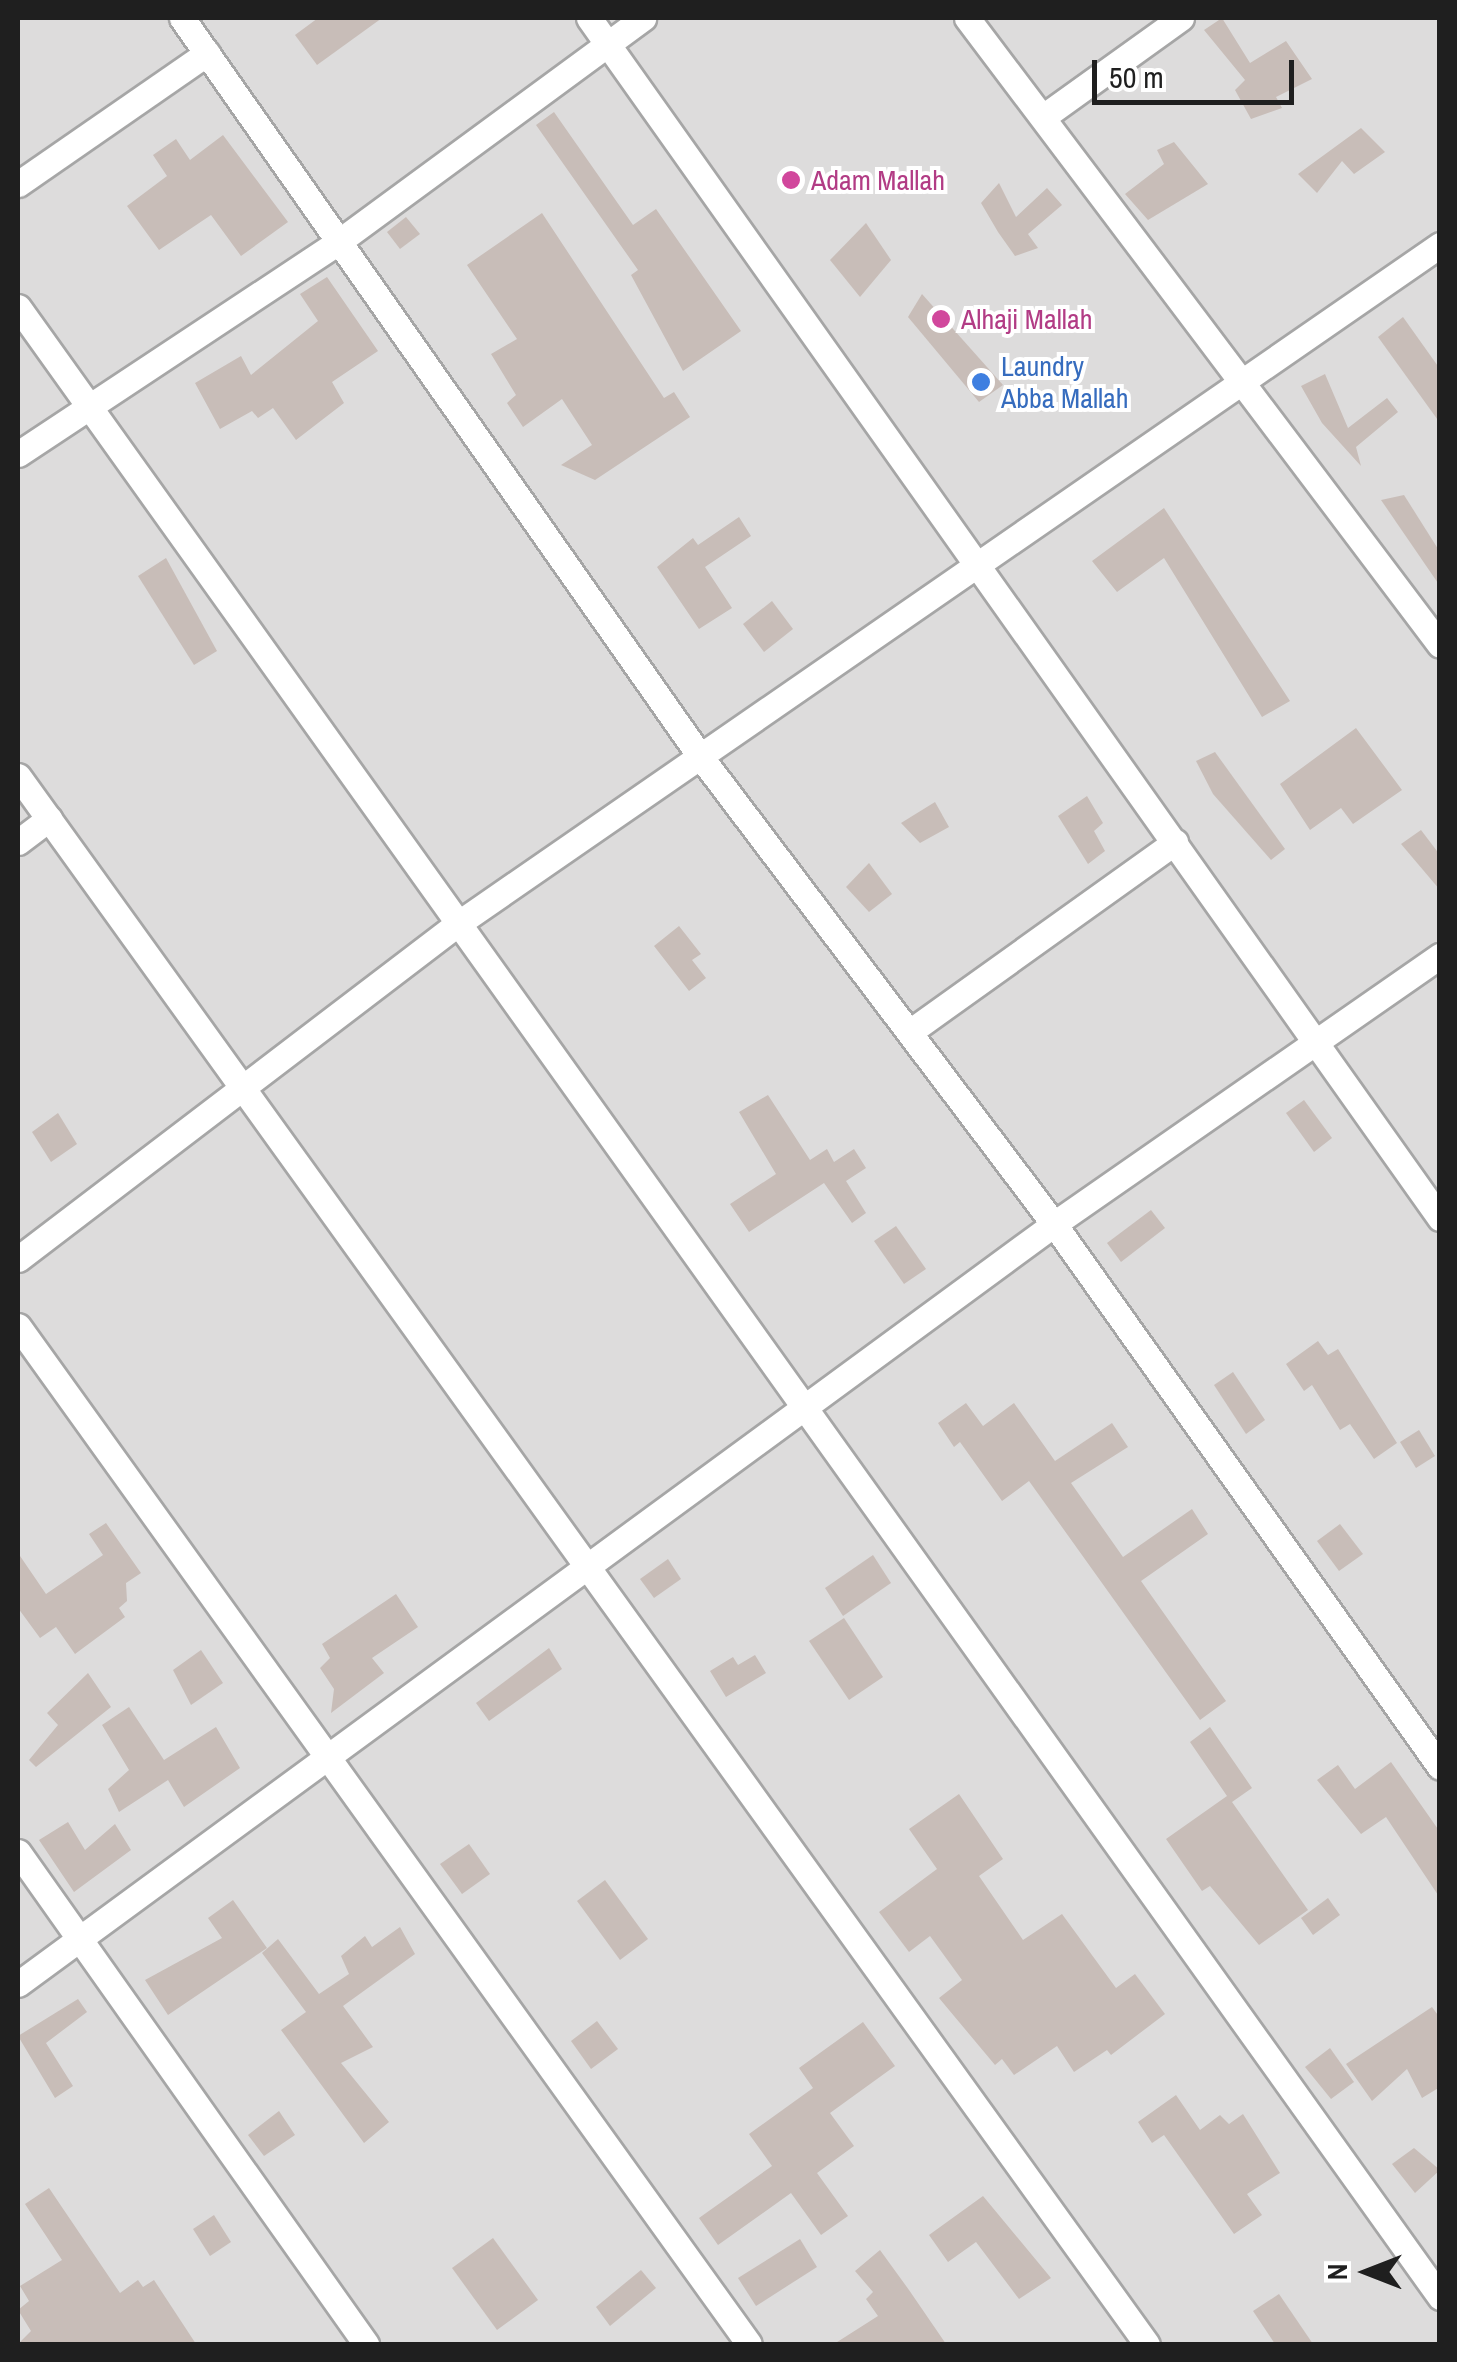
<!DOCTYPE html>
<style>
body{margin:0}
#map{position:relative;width:1457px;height:2362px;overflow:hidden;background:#f0ebe5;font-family:"Archivo Narrow",sans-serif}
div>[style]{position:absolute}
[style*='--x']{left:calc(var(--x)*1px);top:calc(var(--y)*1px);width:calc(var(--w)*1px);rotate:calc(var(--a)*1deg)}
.residential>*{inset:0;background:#dddcdc}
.building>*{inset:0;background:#c8bdb8}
.roads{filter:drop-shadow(2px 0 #a6a6a6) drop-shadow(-2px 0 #a6a6a6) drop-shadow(0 2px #a6a6a6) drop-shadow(0 -2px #a6a6a6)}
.minor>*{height:25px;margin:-12.5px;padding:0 12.5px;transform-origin:12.5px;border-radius:12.5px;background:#fff}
.dots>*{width:28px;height:28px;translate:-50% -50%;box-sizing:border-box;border:5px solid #fff;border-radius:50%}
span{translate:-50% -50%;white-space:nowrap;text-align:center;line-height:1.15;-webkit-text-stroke:8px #fff;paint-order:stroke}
.hotel-label{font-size:28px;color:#b23c85}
.left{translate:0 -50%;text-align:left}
.shop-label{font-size:28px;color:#366cbe}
.frame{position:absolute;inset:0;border:20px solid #1f1f1f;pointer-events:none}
.north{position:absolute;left:1317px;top:2222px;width:100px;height:100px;-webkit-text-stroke:8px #fff;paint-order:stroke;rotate:270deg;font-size:28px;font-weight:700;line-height:40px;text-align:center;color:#1f1f1f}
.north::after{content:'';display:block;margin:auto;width:35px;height:45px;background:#1f1f1f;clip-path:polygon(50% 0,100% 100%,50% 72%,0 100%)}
.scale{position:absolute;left:1092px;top:60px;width:202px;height:45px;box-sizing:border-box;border:5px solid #1f1f1f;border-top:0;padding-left:12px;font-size:30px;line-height:35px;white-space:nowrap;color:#1f1f1f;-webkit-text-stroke:8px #fff;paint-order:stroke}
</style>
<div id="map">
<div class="residential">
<i style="clip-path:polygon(18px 18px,1439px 18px,1439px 2344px,18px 2344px)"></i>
</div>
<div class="building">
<i style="clip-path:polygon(318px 18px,382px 18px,317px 65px,295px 35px)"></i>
<i style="clip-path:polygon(1222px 18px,1250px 63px,1286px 41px,1312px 79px,1276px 97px,1282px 108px,1251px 119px,1235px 90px,1245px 80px,1204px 30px)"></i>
<i style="clip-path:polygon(554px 112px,633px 225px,656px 209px,741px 331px,683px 371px,631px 275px,638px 270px,536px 125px)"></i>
<i style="clip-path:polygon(1361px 128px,1385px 152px,1354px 174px,1342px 161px,1317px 193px,1298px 174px)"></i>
<i style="clip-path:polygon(223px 135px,288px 222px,241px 256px,211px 215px,159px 250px,127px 206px,167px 176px,153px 155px,176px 139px,190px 160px)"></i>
<i style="clip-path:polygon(1174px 142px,1208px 184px,1148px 220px,1125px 194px,1164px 164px,1157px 150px)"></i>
<i style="clip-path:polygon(999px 183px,1016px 217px,1047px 188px,1062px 205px,1028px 234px,1038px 248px,1015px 256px,998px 232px,981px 203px)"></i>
<i style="clip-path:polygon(542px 213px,664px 398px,674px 392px,690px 417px,595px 480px,561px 465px,592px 445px,562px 399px,523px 427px,507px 403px,516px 395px,491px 354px,517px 339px,467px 265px)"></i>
<i style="clip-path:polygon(406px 217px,420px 234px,400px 249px,387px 232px)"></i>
<i style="clip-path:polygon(866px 223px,891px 260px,860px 297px,830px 260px)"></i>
<i style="clip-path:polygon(327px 277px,378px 351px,332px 382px,344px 403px,296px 440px,273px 408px,258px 418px,252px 411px,220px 429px,195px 383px,241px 356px,251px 375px,318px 321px,300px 294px)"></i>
<i style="clip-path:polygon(922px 294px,1003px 385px,979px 402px,908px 317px)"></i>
<i style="clip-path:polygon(1403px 317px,1440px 369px,1440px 423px,1378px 337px)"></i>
<i style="clip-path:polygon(1325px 374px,1348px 428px,1387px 398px,1398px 412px,1356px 447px,1361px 466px,1322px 423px,1301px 386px)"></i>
<i style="clip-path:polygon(1404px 495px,1440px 552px,1440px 586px,1381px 500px)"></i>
<i style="clip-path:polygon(1164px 508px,1290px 701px,1262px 717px,1164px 558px,1117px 592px,1092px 561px)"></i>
<i style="clip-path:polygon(739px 517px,751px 536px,705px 567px,732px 608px,699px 629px,657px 567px,693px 538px,698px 545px)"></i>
<i style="clip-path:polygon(166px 558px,217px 651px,194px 665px,138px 576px)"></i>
<i style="clip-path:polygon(772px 601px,793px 629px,764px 652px,743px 624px)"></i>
<i style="clip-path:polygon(1356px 728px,1402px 790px,1353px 824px,1341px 808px,1310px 830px,1280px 784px)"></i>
<i style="clip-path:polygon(1215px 752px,1285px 849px,1271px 860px,1213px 794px,1196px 761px)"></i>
<i style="clip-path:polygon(1087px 796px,1103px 823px,1094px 831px,1105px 851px,1088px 864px,1058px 816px)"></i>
<i style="clip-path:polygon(935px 802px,949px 827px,920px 843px,901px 823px)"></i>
<i style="clip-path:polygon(1421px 830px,1440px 855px,1440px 890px,1401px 844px)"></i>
<i style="clip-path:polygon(869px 863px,892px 894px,869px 912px,846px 887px)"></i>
<i style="clip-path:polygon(679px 926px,701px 954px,692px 960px,706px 978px,689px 991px,654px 946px)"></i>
<i style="clip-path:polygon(768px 1095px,810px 1160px,827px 1149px,834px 1162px,854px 1149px,866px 1168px,846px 1181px,866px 1213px,852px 1223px,824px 1183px,749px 1232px,730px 1204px,776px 1174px,739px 1112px)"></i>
<i style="clip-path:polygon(1304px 1100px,1332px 1138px,1314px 1152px,1286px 1113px)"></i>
<i style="clip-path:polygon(58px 1113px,77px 1144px,51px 1162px,32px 1132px)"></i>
<i style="clip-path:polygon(1151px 1210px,1165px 1228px,1121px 1262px,1107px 1243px)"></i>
<i style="clip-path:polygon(896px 1226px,926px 1269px,904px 1284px,874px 1241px)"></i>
<i style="clip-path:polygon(1318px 1341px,1328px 1355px,1338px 1349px,1397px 1443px,1374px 1459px,1350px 1424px,1340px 1430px,1312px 1385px,1304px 1391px,1286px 1364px)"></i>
<i style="clip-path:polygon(1233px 1372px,1265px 1420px,1246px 1434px,1214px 1385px)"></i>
<i style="clip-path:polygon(966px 1403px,983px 1426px,1014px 1403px,1055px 1461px,1112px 1423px,1128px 1447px,1071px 1483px,1123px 1557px,1192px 1509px,1208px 1534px,1141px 1581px,1226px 1701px,1200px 1720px,1029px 1481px,1002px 1501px,960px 1442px,954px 1447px,938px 1423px)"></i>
<i style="clip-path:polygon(1419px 1430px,1435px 1456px,1416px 1468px,1400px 1442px)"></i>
<i style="clip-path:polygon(106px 1523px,141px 1573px,126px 1583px,127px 1601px,119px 1608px,125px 1617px,75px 1654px,56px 1627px,40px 1638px,18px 1608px,18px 1553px,46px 1594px,103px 1555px,89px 1534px)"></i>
<i style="clip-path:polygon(1340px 1524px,1363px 1554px,1339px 1571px,1317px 1541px)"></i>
<i style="clip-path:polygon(873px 1555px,891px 1583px,843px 1616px,825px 1588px)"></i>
<i style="clip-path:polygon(668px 1559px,681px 1579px,654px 1598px,640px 1579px)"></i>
<i style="clip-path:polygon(396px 1594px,418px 1627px,372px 1658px,384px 1673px,331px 1713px,334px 1689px,320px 1668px,330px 1658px,322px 1644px)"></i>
<i style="clip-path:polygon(844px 1618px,883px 1677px,849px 1700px,809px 1641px)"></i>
<i style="clip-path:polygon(549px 1648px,562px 1669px,489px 1721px,476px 1703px)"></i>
<i style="clip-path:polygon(201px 1650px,223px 1683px,191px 1705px,173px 1670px)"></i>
<i style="clip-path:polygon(755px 1655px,766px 1673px,726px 1697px,710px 1671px,733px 1657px,738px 1665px)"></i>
<i style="clip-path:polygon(88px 1673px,111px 1707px,36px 1767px,29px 1760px,58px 1725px,47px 1713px)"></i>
<i style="clip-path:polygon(129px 1707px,164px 1760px,216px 1727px,240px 1768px,184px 1807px,168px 1780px,119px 1812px,108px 1789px,129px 1770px,102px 1725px)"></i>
<i style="clip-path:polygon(1210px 1727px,1252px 1788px,1232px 1802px,1308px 1910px,1259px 1945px,1210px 1886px,1202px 1891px,1166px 1839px,1227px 1796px,1190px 1742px)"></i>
<i style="clip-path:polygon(1391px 1762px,1440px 1832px,1440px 1898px,1386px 1817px,1361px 1834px,1317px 1780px,1338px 1765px,1355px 1789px)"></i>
<i style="clip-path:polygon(959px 1794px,1003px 1859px,979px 1876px,1023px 1940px,1062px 1914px,1116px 1988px,1135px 1974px,1165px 2014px,1111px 2055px,1107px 2050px,1074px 2072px,1057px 2046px,1014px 2075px,1002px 2059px,995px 2065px,939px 1998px,962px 1980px,930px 1936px,909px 1952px,879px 1912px,937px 1869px,909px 1829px)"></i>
<i style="clip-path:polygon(68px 1822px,85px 1850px,115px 1824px,131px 1850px,74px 1892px,39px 1840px)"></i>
<i style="clip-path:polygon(469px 1844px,490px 1874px,462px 1894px,440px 1864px)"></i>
<i style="clip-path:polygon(605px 1880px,648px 1939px,620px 1960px,577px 1901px)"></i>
<i style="clip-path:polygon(1328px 1898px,1340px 1915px,1313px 1935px,1301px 1918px)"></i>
<i style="clip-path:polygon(233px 1900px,267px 1948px,168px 2015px,145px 1980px,222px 1938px,208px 1918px)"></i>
<i style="clip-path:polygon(400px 1927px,415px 1954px,343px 2006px,373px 2047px,341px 2063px,389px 2122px,364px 2143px,281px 2030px,306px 2012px,262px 1953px,278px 1939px,319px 1994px,349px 1974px,341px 1956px,365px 1936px,372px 1947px)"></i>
<i style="clip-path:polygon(78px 1999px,87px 2012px,46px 2043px,73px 2086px,55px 2098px,18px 2036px)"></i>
<i style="clip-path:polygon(1432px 2007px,1440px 2018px,1440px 2087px,1422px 2098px,1407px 2069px,1372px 2101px,1346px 2064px)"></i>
<i style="clip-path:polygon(597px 2021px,618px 2049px,591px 2069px,571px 2041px)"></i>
<i style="clip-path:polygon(863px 2022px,895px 2066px,830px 2113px,854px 2146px,817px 2173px,848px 2216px,821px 2235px,791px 2193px,718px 2245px,699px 2218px,772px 2166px,749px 2134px,813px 2088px,799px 2068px)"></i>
<i style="clip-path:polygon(1330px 2048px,1354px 2082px,1331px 2099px,1305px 2067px)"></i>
<i style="clip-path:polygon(1176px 2095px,1200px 2130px,1220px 2115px,1229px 2124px,1243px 2114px,1280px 2173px,1247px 2194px,1262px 2215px,1234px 2234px,1164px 2135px,1152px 2143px,1138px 2122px)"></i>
<i style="clip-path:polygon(279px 2111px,295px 2135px,264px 2156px,248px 2135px)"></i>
<i style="clip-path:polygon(1414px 2148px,1440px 2170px,1415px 2193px,1392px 2164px)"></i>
<i style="clip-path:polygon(49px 2188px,120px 2293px,138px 2280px,143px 2287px,154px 2280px,196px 2344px,18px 2344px,31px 2331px,18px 2310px,29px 2301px,20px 2286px,62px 2260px,25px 2204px)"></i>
<i style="clip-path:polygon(983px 2196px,1051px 2278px,1019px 2299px,976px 2242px,948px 2262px,929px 2235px)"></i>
<i style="clip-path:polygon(214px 2215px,231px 2242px,210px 2256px,193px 2229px)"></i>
<i style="clip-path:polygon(493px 2238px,538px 2300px,497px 2330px,452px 2268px)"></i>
<i style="clip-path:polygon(800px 2239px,817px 2267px,756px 2306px,738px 2278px)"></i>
<i style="clip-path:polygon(880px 2250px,909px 2290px,946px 2344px,834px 2344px,878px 2316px,866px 2299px,873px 2292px,855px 2271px)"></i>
<i style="clip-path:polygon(641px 2270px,656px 2288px,610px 2326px,596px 2307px)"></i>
<i style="clip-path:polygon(1279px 2294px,1313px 2344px,1275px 2344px,1253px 2311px)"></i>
</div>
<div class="roads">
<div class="minor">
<i style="--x:182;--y:18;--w:902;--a:54.94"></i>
<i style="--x:700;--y:756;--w:587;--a:52.9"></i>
<i style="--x:1054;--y:1224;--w:666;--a:54.59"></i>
<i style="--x:589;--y:18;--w:1471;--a:54.66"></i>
<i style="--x:967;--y:18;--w:785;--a:52.97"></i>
<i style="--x:1043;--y:117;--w:170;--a:-35.7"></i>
<i style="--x:18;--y:184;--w:230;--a:-34.7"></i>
<i style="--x:18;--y:307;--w:2446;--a:54.45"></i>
<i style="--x:18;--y:454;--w:387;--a:-33.5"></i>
<i style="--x:341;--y:240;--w:375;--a:-36.3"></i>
<i style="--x:18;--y:776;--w:1932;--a:54.25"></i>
<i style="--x:18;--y:842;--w:39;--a:-37"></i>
<i style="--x:911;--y:1031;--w:325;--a:-35.6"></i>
<i style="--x:18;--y:1259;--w:551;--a:-37.33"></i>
<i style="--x:456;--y:925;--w:1196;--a:-34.65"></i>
<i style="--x:18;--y:1326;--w:1253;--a:54.32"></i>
<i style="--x:18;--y:1852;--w:603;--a:54.73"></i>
<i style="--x:18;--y:1984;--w:1285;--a:-36.26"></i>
<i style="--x:1054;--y:1224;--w:470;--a:-34.8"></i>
</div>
</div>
<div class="dots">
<i style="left:791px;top:180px;background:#d1479c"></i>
<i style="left:941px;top:319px;background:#d1479c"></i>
<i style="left:981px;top:382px;background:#3f7fe0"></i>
</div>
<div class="hotel-label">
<span class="left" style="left:811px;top:180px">Adam Mallah</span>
<span class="left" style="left:961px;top:319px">Alhaji Mallah</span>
</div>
<div class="shop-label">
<span class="left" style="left:1001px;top:382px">Laundry<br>Abba Mallah</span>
</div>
<div class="frame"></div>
<div class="north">N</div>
<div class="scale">50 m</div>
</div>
